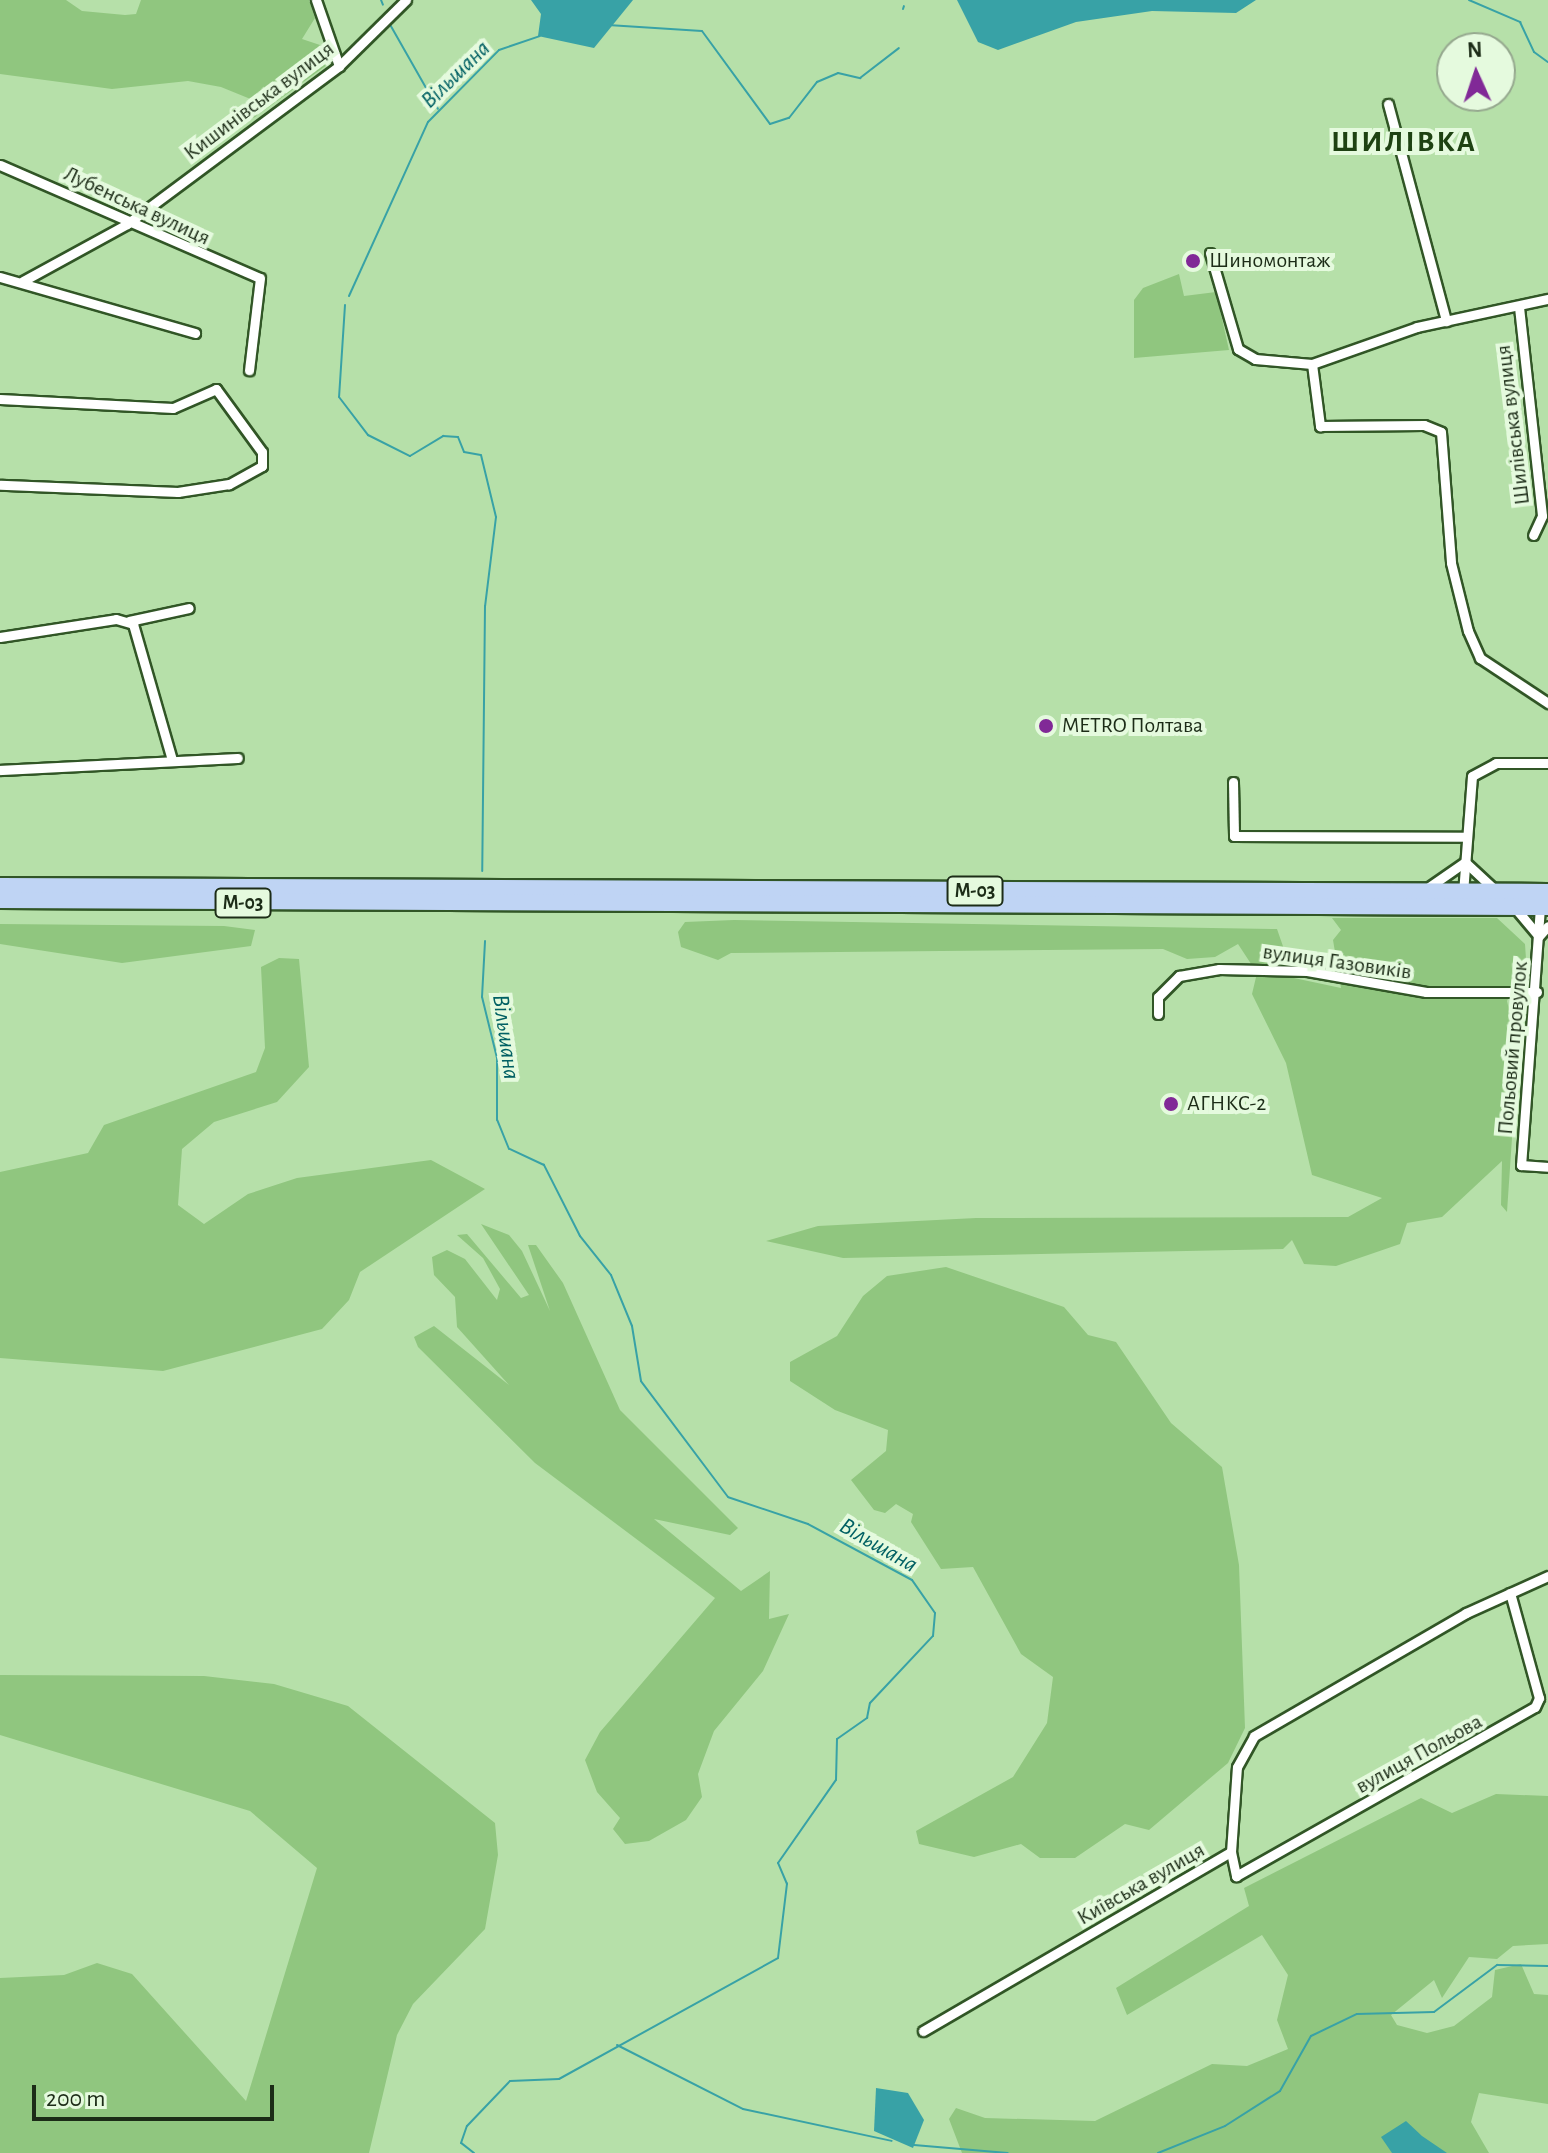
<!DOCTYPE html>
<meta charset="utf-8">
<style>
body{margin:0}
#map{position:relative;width:1548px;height:2153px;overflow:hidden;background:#b6e0a9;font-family:"Alegreya Sans",sans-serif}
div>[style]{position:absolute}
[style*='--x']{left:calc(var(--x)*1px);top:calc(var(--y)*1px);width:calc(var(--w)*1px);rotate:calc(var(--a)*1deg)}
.green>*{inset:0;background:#90c67f}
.water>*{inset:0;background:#38a2a6}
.stream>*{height:2px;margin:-1px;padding:0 1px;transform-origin:1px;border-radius:1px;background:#38a2a6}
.roads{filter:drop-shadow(2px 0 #315626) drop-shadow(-2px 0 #315626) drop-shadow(0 2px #315626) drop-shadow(0 -2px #315626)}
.street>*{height:9px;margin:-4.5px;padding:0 4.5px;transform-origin:4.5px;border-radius:4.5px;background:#fff}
.highway>*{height:16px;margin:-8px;padding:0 8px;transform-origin:8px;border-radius:8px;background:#bfd4f4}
.dots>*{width:22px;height:22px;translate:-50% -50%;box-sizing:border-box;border:4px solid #e5fade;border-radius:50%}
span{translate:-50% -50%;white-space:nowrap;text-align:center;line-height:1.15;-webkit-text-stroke:8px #e5fade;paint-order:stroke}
.shield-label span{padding:2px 6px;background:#e5fade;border:2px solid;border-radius:6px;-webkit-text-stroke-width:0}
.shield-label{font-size:20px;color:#1c2c17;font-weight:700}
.street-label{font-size:22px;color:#1c2c17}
.poi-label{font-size:22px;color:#1c2c17}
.left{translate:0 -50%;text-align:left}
.water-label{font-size:24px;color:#016063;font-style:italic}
.district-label{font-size:30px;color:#1e4212;font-weight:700;letter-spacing:2px}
.north{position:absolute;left:1436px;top:32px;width:80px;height:80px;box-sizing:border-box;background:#e5fade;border:2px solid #95a88e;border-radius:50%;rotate:357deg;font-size:22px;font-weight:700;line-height:32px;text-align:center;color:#1c2c17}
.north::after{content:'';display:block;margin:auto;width:28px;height:36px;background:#812997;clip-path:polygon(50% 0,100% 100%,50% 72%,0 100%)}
.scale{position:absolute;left:32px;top:2085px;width:242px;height:36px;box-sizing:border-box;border:4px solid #1c2c17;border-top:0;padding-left:10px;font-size:24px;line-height:28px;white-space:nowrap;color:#1c2c17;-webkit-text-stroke:6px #e5fade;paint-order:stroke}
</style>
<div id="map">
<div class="green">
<i style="clip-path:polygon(0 0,66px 0,82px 11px,125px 15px,136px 14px,141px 0,309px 0,315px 18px,302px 39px,329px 48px,327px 65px,233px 133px,260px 103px,221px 87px,188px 81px,112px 89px,0 74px)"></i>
<i style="clip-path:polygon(1179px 274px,1184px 296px,1216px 292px,1229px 350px,1134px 358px,1134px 300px,1143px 288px)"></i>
<i style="clip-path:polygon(1332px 918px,1497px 918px,1525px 944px,1526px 959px,1507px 1001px,1518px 1049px,1507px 1212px,1501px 1205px,1502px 1161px,1442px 1217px,1407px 1223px,1400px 1244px,1336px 1266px,1304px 1264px,1292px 1240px,1283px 1249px,843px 1258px,766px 1241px,818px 1226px,976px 1218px,1348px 1217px,1382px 1198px,1312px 1175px,1286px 1063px,1252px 994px,1257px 973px,1238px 944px,1215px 957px,1187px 959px,1163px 949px,731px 953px,718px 960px,681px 947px,678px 932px,685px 922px,734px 920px,1277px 929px,1294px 978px,1341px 988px,1333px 940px,1341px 930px)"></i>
<i style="clip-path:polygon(0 924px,224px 926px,255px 930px,251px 946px,122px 963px,0 944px)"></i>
<i style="clip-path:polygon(279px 958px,299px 959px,309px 1067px,277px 1102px,214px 1122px,182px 1149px,178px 1205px,204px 1224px,248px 1194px,297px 1178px,431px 1160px,485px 1189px,360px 1272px,349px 1300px,322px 1329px,163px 1371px,0 1358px,0 1172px,88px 1153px,104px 1125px,256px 1072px,265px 1048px,261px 967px)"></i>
<i style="clip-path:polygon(481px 1224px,509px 1235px,522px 1251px,550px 1311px,528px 1245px,536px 1245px,563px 1283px,620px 1410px,738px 1528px,730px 1535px,654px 1519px,741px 1591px,770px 1571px,769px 1619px,789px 1614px,763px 1671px,714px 1731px,698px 1774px,702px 1797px,686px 1820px,649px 1841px,625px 1844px,613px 1829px,620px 1818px,597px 1792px,585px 1760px,600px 1732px,715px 1598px,535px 1463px,418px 1347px,414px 1337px,434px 1326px,509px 1385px,457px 1327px,455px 1297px,434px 1275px,432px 1257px,447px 1250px,465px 1259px,497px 1300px,500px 1289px,483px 1258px,457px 1235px,467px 1234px,521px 1298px,529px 1295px)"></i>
<i style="clip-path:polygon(946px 1267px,1064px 1307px,1088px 1335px,1116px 1342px,1171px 1423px,1222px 1467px,1239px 1565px,1245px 1728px,1228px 1763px,1149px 1830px,1125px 1824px,1075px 1858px,1040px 1858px,1021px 1844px,974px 1857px,919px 1844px,916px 1831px,1013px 1777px,1047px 1723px,1053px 1677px,1021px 1654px,973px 1567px,941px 1569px,911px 1522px,913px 1514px,896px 1504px,885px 1513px,874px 1510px,851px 1480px,886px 1451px,888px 1430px,835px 1410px,790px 1381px,790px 1362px,837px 1336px,863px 1296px,887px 1276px)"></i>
<i style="clip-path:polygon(0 1675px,204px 1676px,274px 1684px,348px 1706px,495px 1823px,498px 1855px,485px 1929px,413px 2004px,397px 2035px,369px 2153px,0 2153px,0 1978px,64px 1975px,97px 1963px,132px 1974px,246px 2101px,317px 1868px,250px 1811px,0 1735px)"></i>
<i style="clip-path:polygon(1496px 1794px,1548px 1796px,1548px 1944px,1513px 1946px,1497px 1959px,1469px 1957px,1442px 1998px,1434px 1980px,1391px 2015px,1397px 2025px,1427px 2033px,1454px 2026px,1492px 1997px,1495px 1970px,1521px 1964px,1534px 1994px,1548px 1995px,1548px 2104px,1479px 2093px,1471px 2122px,1489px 2153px,962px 2153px,949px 2119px,956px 2108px,985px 2118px,1095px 2121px,1212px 2064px,1247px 2066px,1288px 2049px,1277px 2020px,1288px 1975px,1262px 1935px,1127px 2015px,1116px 1988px,1249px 1906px,1244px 1888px,1421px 1798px,1452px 1813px)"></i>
</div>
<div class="water">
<i style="clip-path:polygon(531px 0,633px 0,594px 48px,538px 36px,541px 14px)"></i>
<i style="clip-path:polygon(957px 0,1256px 0,1236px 13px,1152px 11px,1076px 22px,998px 50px,978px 42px)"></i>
<i style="clip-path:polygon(876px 2088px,908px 2093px,924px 2120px,913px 2148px,874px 2131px)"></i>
<i style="clip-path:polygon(1406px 2121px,1422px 2136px,1447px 2153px,1392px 2153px,1381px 2137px)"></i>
</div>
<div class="stream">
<i style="--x:381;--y:0;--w:5;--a:68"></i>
<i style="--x:1469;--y:0;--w:56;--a:23.3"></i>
<i style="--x:1520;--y:22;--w:33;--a:65"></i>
<i style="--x:1534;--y:52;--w:17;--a:36"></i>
<i style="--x:903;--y:9;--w:3;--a:-72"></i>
<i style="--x:388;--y:21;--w:101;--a:60.4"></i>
<i style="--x:608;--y:25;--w:94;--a:3.7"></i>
<i style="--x:702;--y:31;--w:115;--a:53.8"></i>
<i style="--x:770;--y:124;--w:20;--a:-18"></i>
<i style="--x:789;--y:118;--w:46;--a:-52.1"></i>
<i style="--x:817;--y:82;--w:23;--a:-23"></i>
<i style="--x:838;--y:73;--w:23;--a:13"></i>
<i style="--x:860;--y:78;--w:49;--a:-37.6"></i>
<i style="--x:349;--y:296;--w:191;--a:-65.6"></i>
<i style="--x:428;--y:122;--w:101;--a:-45.4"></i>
<i style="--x:499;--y:50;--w:43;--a:-18.9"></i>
<i style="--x:345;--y:305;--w:92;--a:93.7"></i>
<i style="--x:339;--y:397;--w:48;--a:52.7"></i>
<i style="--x:368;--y:435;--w:47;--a:26.6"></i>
<i style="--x:410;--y:456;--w:39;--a:-31"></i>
<i style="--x:443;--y:436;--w:15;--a:4"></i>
<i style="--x:458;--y:437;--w:16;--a:68"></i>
<i style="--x:464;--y:452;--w:17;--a:10"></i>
<i style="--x:481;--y:455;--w:64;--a:76.4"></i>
<i style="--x:496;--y:517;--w:90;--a:97"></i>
<i style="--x:485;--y:606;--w:265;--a:90.6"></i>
<i style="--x:617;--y:2045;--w:141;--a:26.9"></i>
<i style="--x:743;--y:2109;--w:152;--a:12.1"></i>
<i style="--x:914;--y:2145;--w:94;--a:4.9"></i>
<i style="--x:474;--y:2153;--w:16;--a:-142"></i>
<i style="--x:461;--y:2143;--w:18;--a:-71"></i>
<i style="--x:467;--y:2126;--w:62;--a:-46.3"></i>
<i style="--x:510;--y:2081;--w:49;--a:-2.3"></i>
<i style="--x:559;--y:2079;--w:250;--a:-28.9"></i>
<i style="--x:778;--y:1958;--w:75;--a:-83.1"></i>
<i style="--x:787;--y:1884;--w:23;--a:-113"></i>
<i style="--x:778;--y:1863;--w:101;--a:-55.1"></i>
<i style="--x:836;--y:1780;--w:41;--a:-88.6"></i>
<i style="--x:837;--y:1739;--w:37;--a:-35"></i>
<i style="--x:867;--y:1718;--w:15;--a:-79"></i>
<i style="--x:870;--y:1703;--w:92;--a:-46.8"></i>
<i style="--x:933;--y:1636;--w:23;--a:-85"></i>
<i style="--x:935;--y:1613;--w:40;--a:-124.9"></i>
<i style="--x:912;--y:1580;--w:118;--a:-151.7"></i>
<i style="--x:808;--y:1524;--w:84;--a:-161.4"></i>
<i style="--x:728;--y:1497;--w:145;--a:-126.9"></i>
<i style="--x:641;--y:1381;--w:56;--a:-99.3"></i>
<i style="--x:632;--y:1326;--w:55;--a:-112.4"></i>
<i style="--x:611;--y:1275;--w:50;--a:-128.5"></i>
<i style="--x:580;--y:1236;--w:80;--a:-116.9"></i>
<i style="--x:544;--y:1165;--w:38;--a:-155"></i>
<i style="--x:509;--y:1149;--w:31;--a:-112"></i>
<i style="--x:497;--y:1120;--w:62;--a:-90"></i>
<i style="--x:497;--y:1058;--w:63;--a:-103.8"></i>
<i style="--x:482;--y:997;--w:56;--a:-86.9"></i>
<i style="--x:1158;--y:2153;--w:72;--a:-21.9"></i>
<i style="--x:1225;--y:2126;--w:65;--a:-32.5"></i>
<i style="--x:1280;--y:2091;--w:63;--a:-60.6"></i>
<i style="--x:1311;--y:2036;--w:51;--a:-25.6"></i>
<i style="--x:1357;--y:2014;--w:77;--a:-1.5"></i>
<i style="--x:1434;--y:2012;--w:79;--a:-36.7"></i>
<i style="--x:1497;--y:1965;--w:51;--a:1.1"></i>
</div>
<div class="roads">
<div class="street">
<i style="--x:316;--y:0;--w:70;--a:70.8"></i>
<i style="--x:1388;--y:104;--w:225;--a:75"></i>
<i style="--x:0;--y:165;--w:283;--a:23.5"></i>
<i style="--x:260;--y:278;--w:93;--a:96.8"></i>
<i style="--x:1210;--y:253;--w:100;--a:73.7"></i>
<i style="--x:1238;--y:349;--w:20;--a:30"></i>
<i style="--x:1255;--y:359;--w:57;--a:5"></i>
<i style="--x:1312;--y:364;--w:63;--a:82.6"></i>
<i style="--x:1320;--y:426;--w:104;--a:-0.6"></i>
<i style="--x:1424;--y:425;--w:18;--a:22"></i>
<i style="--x:1441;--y:432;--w:131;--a:85.6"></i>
<i style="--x:1451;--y:563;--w:70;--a:76"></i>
<i style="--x:1468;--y:631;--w:30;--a:66"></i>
<i style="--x:1480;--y:658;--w:82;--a:33.5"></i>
<i style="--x:0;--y:277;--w:203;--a:16"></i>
<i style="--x:23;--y:281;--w:119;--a:-28.7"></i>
<i style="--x:127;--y:224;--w:264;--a:-36.7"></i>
<i style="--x:339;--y:66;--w:94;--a:-44.6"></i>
<i style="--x:1519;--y:307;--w:210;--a:83.7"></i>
<i style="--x:1542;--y:516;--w:21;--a:115"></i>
<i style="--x:1312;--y:364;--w:111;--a:-19.4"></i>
<i style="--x:1417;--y:327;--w:134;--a:-12.1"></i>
<i style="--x:0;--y:399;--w:173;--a:3"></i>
<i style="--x:173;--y:408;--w:47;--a:-23.8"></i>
<i style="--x:216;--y:389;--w:78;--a:53.9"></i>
<i style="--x:262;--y:452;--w:14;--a:90"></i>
<i style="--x:262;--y:466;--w:38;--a:151"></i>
<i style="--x:229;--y:484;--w:52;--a:171.1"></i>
<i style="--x:178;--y:492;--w:178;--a:-177.7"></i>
<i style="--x:129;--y:621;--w:61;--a:-12.2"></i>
<i style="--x:0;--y:637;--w:117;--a:-8.8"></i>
<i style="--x:116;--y:619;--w:18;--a:16"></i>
<i style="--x:133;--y:624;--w:141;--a:74"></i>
<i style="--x:0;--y:770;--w:238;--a:-2.9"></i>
<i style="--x:1233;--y:782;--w:54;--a:88.9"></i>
<i style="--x:1234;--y:836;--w:233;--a:0.2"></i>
<i style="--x:1429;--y:887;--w:44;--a:-34.8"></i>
<i style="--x:1465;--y:862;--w:38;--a:43"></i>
<i style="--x:1463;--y:893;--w:117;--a:-85.6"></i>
<i style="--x:1472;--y:776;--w:27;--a:-28"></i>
<i style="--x:1496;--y:763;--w:52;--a:0"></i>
<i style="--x:1540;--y:907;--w:259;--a:94.2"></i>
<i style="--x:1521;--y:1165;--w:27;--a:4"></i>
<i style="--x:1516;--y:909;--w:35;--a:50"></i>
<i style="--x:1539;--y:936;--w:13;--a:-48"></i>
<i style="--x:1158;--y:1014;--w:17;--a:-90"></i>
<i style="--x:1158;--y:997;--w:30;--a:-45"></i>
<i style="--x:1179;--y:976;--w:41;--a:-9.9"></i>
<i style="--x:1219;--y:969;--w:88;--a:1.3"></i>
<i style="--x:1307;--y:971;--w:121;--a:10"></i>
<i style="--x:1426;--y:992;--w:111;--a:0"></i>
<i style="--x:1231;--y:1852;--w:25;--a:78"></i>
<i style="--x:1236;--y:1876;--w:343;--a:-29.5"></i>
<i style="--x:1535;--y:1707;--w:10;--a:-66"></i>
<i style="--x:1539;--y:1698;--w:109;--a:-105.4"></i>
<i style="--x:923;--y:2031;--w:356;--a:-30.2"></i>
<i style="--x:1231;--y:1852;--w:85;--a:-86"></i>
<i style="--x:1237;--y:1767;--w:35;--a:-61"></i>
<i style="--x:1254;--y:1736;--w:245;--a:-30.1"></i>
<i style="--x:1466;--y:1613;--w:90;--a:-24.3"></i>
</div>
<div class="highway">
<i style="--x:0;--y:886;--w:1548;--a:0.22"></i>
<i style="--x:0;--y:900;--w:1548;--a:0.26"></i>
</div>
</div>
<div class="dots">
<i style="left:1193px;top:261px;background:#812997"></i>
<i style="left:1046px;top:726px;background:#812997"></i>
<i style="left:1171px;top:1104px;background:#812997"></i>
</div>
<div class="shield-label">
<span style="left:975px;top:891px">М-03</span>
<span style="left:243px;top:903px">М-03</span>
</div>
<div class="street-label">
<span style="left:259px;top:101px;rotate:-37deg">Кишинівська вулиця</span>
<span style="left:137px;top:206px;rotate:25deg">Лубенська вулиця</span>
<span style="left:1513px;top:425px;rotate:-97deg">Шилівська вулиця</span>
<span style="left:1337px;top:962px;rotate:8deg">вулиця Газовиків</span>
<span style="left:1513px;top:1048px;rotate:-85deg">Польовий провулок</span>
<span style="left:1419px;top:1754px;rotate:-29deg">вулиця Польова</span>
<span style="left:1141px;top:1884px;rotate:-30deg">Київська вулиця</span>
</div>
<div class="poi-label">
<span class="left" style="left:1209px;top:261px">Шиномонтаж</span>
<span class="left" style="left:1062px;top:726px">METRO Полтава</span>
<span class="left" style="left:1187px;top:1104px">АГНКС-2</span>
</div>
<div class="water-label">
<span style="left:456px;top:75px;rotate:-44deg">Вільшана</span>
<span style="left:505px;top:1037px;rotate:82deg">Вільшана</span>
<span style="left:878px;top:1546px;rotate:30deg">Вільшана</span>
</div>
<div class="district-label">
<span style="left:1404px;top:142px">ШИЛІВКА</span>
</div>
<div class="north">N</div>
<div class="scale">200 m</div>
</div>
